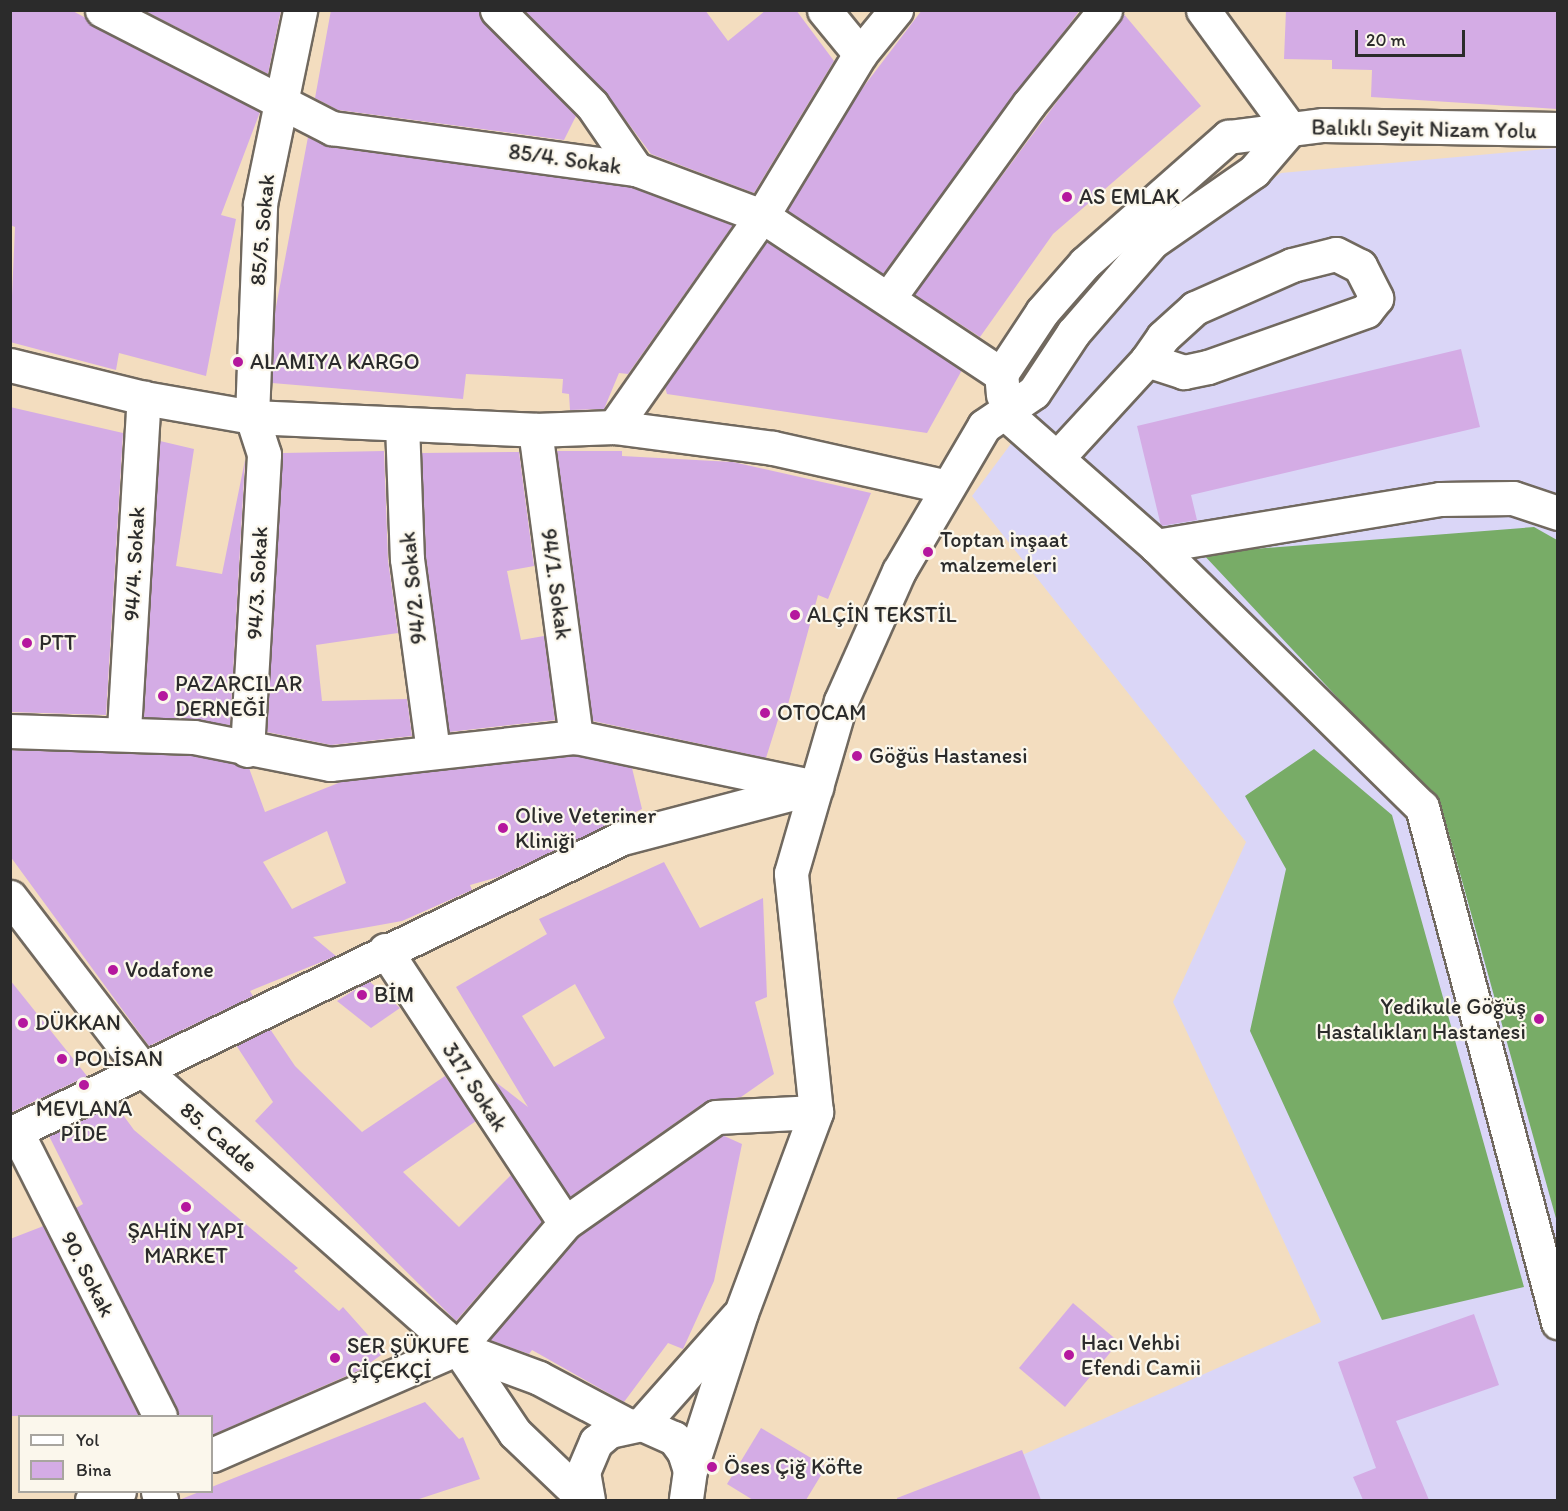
<!DOCTYPE html>
<meta charset="utf-8">
<style>
body{margin:0}
#map{position:relative;width:1568px;height:1511px;overflow:hidden;background:#f3ddbf;font-family:Itim,sans-serif}
div>[style]{position:absolute}
[style*='--x']{left:calc(var(--x)*1px);top:calc(var(--y)*1px);width:calc(var(--w)*1px);rotate:calc(var(--a)*1deg)}
.built>*{inset:0;background:#dad6f7}
.forest>*{inset:0;background:#78ac67}
.building>*{inset:0;background:#d4ace5}
.roads{filter:drop-shadow(2px 0 #71695f) drop-shadow(-2px 0 #71695f) drop-shadow(0 2px #71695f) drop-shadow(0 -2px #71695f)}
.minor>*{height:33px;margin:-16.5px;padding:0 16.5px;transform-origin:16.5px;border-radius:16.5px;background:#fff}
.dots>*{width:16px;height:16px;translate:-50% -50%;box-sizing:border-box;border:3px solid #fbf7ec;border-radius:50%}
span{translate:-50% -50%;white-space:nowrap;text-align:center;line-height:1.15;-webkit-text-stroke:4.5px #fbf7ec;paint-order:stroke}
.street-label{font-size:22px;color:#2b2b2b}
.poi-label{font-size:22px;color:#2b2b2b}
.left{translate:0 -50%;text-align:left}
.right{translate:-100% -50%;text-align:right}
.frame{position:absolute;inset:0;border:12px solid #2b2b2b;pointer-events:none}
.legend{position:absolute;left:18px;top:1415px;width:195px;height:78px;box-sizing:border-box;background:#fbf7ec;border:2px solid #a8a59f;margin:0;padding:8px 10px;list-style:none;font-size:18px;color:#2b2b2b}
.legend li{display:flex;align-items:center;gap:12px;height:30px}
.legend b{width:30px;border:2px solid #a8a59f}
.scale{position:absolute;left:1355px;top:30px;width:110px;height:27px;box-sizing:border-box;border:3px solid #2b2b2b;border-top:0;padding-left:8px;font-size:18px;line-height:21px;white-space:nowrap;color:#2b2b2b;-webkit-text-stroke:4px #fbf7ec;paint-order:stroke}
</style>
<div id="map">
<div class="built">
<i style="clip-path:polygon(1557px 148px,1557px 1500px,921px 1500px,1321px 1322px,1173px 1002px,1246px 842px,972px 496px,1135px 277px,1281px 173px)"></i>
</div>
<div class="forest">
<i style="clip-path:polygon(1534px 527px,1557px 540px,1557px 1222px,1442px 809px,1202px 553px)"></i>
<i style="clip-path:polygon(1314px 749px,1392px 815px,1524px 1287px,1382px 1320px,1250px 1031px,1286px 869px,1245px 796px)"></i>
</div>
<div class="building">
<i style="clip-path:polygon(10px 10px,71px 10px,260px 112px,221px 215px,236px 219px,206px 376px,119px 353px,116px 370px,10px 342px,15px 227px,10px 225px)"></i>
<i style="clip-path:polygon(145px 10px,281px 10px,268px 74px,145px 11px)"></i>
<i style="clip-path:polygon(331px 10px,479px 10px,484px 23px,576px 116px,564px 140px,338px 110px,315px 98px)"></i>
<i style="clip-path:polygon(524px 10px,705px 10px,728px 41px,766px 10px,796px 10px,834px 61px,754px 193px,651px 154px,605px 92px)"></i>
<i style="clip-path:polygon(922px 10px,1080px 10px,883px 274px,787px 210px,858px 94px)"></i>
<i style="clip-path:polygon(1286px 10px,1557px 10px,1557px 109px,1371px 97px,1372px 70px,1332px 69px,1332px 60px,1284px 59px)"></i>
<i style="clip-path:polygon(1123px 13px,1201px 106px,1053px 234px,980px 337px,914px 294px)"></i>
<i style="clip-path:polygon(308px 137px,329px 147px,631px 187px,733px 225px,628px 374px,619px 373px,604px 409px,570px 410px,569px 394px,562px 393px,563px 379px,466px 374px,463px 399px,272px 383px,275px 312px)"></i>
<i style="clip-path:polygon(767px 242px,962px 370px,927px 433px,667px 394px,665px 387px)"></i>
<i style="clip-path:polygon(1461px 349px,1480px 427px,1191px 495px,1197px 520px,1161px 526px,1137px 426px)"></i>
<i style="clip-path:polygon(10px 407px,123px 433px,106px 715px,10px 712px)"></i>
<i style="clip-path:polygon(160px 441px,194px 449px,176px 566px,222px 574px,245px 460px,230px 725px,144px 717px)"></i>
<i style="clip-path:polygon(384px 451px,388px 560px,398px 633px,316px 645px,322px 701px,407px 699px,412px 736px,331px 745px,267px 732px,283px 453px)"></i>
<i style="clip-path:polygon(557px 451px,622px 451px,622px 456px,733px 462px,871px 493px,828px 599px,818px 595px,787px 708px,782px 707px,766px 758px,593px 721px)"></i>
<i style="clip-path:polygon(519px 452px,534px 566px,507px 571px,521px 640px,544px 636px,555px 720px,449px 732px,426px 557px,422px 453px)"></i>
<i style="clip-path:polygon(evenodd,10px 750px,192px 756px,235px 764px,249px 768px,265px 812px,341px 782px,575px 756px,632px 768px,642px 809px,498px 877px,470px 885px,472px 890px,402px 921px,313px 937px,336px 956px,250px 991px,253px 996px,149px 1046px,10px 856px,10px 750px,327px 831px,346px 883px,292px 909px,263px 862px,327px 831px)"></i>
<i style="clip-path:polygon(evenodd,664px 862px,700px 928px,763px 898px,767px 997px,755px 1002px,774px 1074px,741px 1097px,705px 1102px,570px 1197px,493px 1080px,528px 1107px,456px 987px,547px 934px,539px 919px,664px 862px,575px 984px,605px 1038px,554px 1067px,522px 1016px,575px 984px)"></i>
<i style="clip-path:polygon(10px 980px,87px 1076px,10px 1113px)"></i>
<i style="clip-path:polygon(369px 981px,400px 1008px,371px 1028px,337px 1001px)"></i>
<i style="clip-path:polygon(270px 1029px,295px 1066px,362px 1132px,445px 1076px,476px 1121px,403px 1172px,459px 1227px,511px 1175px,542px 1222px,456px 1321px,255px 1121px,273px 1102px,236px 1045px)"></i>
<i style="clip-path:polygon(115px 1104px,134px 1130px,298px 1268px,294px 1271px,339px 1311px,343px 1307px,384px 1353px,360px 1370px,212px 1435px,212px 1416px,179px 1416px,76px 1208px,83px 1204px,49px 1136px)"></i>
<i style="clip-path:polygon(722px 1135px,742px 1144px,714px 1281px,683px 1349px,668px 1343px,624px 1402px,532px 1350px,529px 1354px,490px 1340px,578px 1237px)"></i>
<i style="clip-path:polygon(41px 1227px,43px 1226px,139px 1416px,10px 1416px,10px 1239px)"></i>
<i style="clip-path:polygon(1073px 1303px,1119px 1342px,1065px 1407px,1019px 1368px)"></i>
<i style="clip-path:polygon(1474px 1314px,1499px 1385px,1396px 1421px,1429px 1500px,1363px 1500px,1353px 1477px,1376px 1468px,1338px 1362px)"></i>
<i style="clip-path:polygon(425px 1402px,459px 1439px,463px 1437px,480px 1479px,416px 1500px,179px 1500px)"></i>
<i style="clip-path:polygon(761px 1428px,826px 1467px,806px 1500px,753px 1500px,727px 1484px)"></i>
<i style="clip-path:polygon(1022px 1450px,1041px 1500px,897px 1500px,897px 1498px)"></i>
</div>
<div class="roads">
<div class="minor">
<i style="--x:102;--y:10;--w:259;--a:27.2"></i>
<i style="--x:332;--y:128;--w:307;--a:7.7"></i>
<i style="--x:636;--y:169;--w:134;--a:20.5"></i>
<i style="--x:762;--y:216;--w:287;--a:33.5"></i>
<i style="--x:497;--y:10;--w:134;--a:45"></i>
<i style="--x:592;--y:105;--w:78;--a:55.5"></i>
<i style="--x:824;--y:10;--w:57;--a:50.7"></i>
<i style="--x:1203;--y:10;--w:147;--a:53.8"></i>
<i style="--x:1336;--y:254;--w:27;--a:27"></i>
<i style="--x:1360;--y:266;--w:36;--a:63"></i>
<i style="--x:1376;--y:298;--w:16;--a:128"></i>
<i style="--x:1366;--y:311;--w:168;--a:160.5"></i>
<i style="--x:1208;--y:367;--w:25;--a:168"></i>
<i style="--x:1184;--y:372;--w:39;--a:-162"></i>
<i style="--x:1147;--y:360;--w:28;--a:-55"></i>
<i style="--x:1163;--y:337;--w:43;--a:-42.2"></i>
<i style="--x:1195;--y:308;--w:106;--a:-23.9"></i>
<i style="--x:1292;--y:265;--w:45;--a:-14"></i>
<i style="--x:890;--y:296;--w:237;--a:-54.1"></i>
<i style="--x:1029;--y:104;--w:121;--a:-51"></i>
<i style="--x:10;--y:365;--w:138;--a:13.8"></i>
<i style="--x:144;--y:398;--w:110;--a:10"></i>
<i style="--x:252;--y:417;--w:283;--a:2.6"></i>
<i style="--x:535;--y:430;--w:79;--a:-2.2"></i>
<i style="--x:614;--y:427;--w:160;--a:7.5"></i>
<i style="--x:773;--y:448;--w:178;--a:12.6"></i>
<i style="--x:1003;--y:395;--w:21;--a:-95"></i>
<i style="--x:1001;--y:374;--w:74;--a:-56.5"></i>
<i style="--x:1042;--y:312;--w:65;--a:-48.7"></i>
<i style="--x:1085;--y:263;--w:191;--a:-41.4"></i>
<i style="--x:1228;--y:137;--w:96;--a:-7.2"></i>
<i style="--x:1323;--y:125;--w:235;--a:1"></i>
<i style="--x:1004;--y:412;--w:203;--a:41.4"></i>
<i style="--x:1156;--y:546;--w:373;--a:44.5"></i>
<i style="--x:1422;--y:807;--w:533;--a:75.21"></i>
<i style="--x:402;--y:424;--w:135;--a:87.9"></i>
<i style="--x:407;--y:559;--w:194;--a:82.3"></i>
<i style="--x:614;--y:427;--w:258;--a:-55"></i>
<i style="--x:762;--y:216;--w:189;--a:-58.8"></i>
<i style="--x:860;--y:54;--w:57;--a:-50.7"></i>
<i style="--x:535;--y:430;--w:310;--a:82.4"></i>
<i style="--x:1057;--y:458;--w:133;--a:-47.4"></i>
<i style="--x:1156;--y:546;--w:288;--a:-9.4"></i>
<i style="--x:1440;--y:499;--w:73;--a:-0.8"></i>
<i style="--x:1513;--y:498;--w:47;--a:18.4"></i>
<i style="--x:124;--y:730;--w:333;--a:-86.6"></i>
<i style="--x:10;--y:731;--w:184;--a:1.9"></i>
<i style="--x:194;--y:737;--w:139;--a:11.2"></i>
<i style="--x:330;--y:764;--w:247;--a:-6.3"></i>
<i style="--x:576;--y:737;--w:234;--a:11.8"></i>
<i style="--x:247;--y:750;--w:296;--a:-86.7"></i>
<i style="--x:264;--y:454;--w:39;--a:-108"></i>
<i style="--x:252;--y:417;--w:213;--a:-87.8"></i>
<i style="--x:260;--y:204;--w:198;--a:-78.3"></i>
<i style="--x:10;--y:897;--w:215;--a:52.5"></i>
<i style="--x:141;--y:1068;--w:423;--a:41.5"></i>
<i style="--x:458;--y:1348;--w:102;--a:56.2"></i>
<i style="--x:515;--y:1433;--w:97;--a:43.7"></i>
<i style="--x:385;--y:950;--w:327;--a:56.6"></i>
<i style="--x:16;--y:1131;--w:319;--a:63.2"></i>
<i style="--x:10;--y:1134;--w:680;--a:-25.81"></i>
<i style="--x:622;--y:838;--w:201;--a:-14.7"></i>
<i style="--x:458;--y:1348;--w:86;--a:20.3"></i>
<i style="--x:539;--y:1378;--w:98;--a:28.1"></i>
<i style="--x:642;--y:1424;--w:144;--a:-48.4"></i>
<i style="--x:212;--y:1455;--w:268;--a:-23.5"></i>
<i style="--x:458;--y:1348;--w:165;--a:-49.4"></i>
<i style="--x:565;--y:1223;--w:184;--a:-35.1"></i>
<i style="--x:716;--y:1117;--w:100;--a:-2.9"></i>
<i style="--x:690;--y:1470;--w:165;--a:-72"></i>
<i style="--x:741;--y:1313;--w:215;--a:-69.5"></i>
<i style="--x:816;--y:1112;--w:240;--a:-96"></i>
<i style="--x:791;--y:873;--w:179;--a:-73.8"></i>
<i style="--x:841;--y:701;--w:142;--a:-66"></i>
<i style="--x:899;--y:571;--w:168;--a:-59.6"></i>
<i style="--x:984;--y:426;--w:60;--a:-34.2"></i>
<i style="--x:1034;--y:392;--w:71;--a:-56.5"></i>
<i style="--x:1073;--y:333;--w:121;--a:-49"></i>
<i style="--x:1152;--y:242;--w:124;--a:-34.8"></i>
<i style="--x:1254;--y:171;--w:55;--a:-49.4"></i>
<i style="--x:158;--y:1492;--w:9;--a:69"></i>
<i style="--x:92;--y:1500;--w:28;--a:-17"></i>
<i style="--x:588;--y:1500;--w:28;--a:-100"></i>
<i style="--x:583;--y:1472;--w:33;--a:-67"></i>
<i style="--x:596;--y:1442;--w:17;--a:-40"></i>
<i style="--x:609;--y:1431;--w:34;--a:-12"></i>
<i style="--x:642;--y:1424;--w:35;--a:24"></i>
<i style="--x:674;--y:1438;--w:17;--a:54"></i>
<i style="--x:684;--y:1452;--w:19;--a:72"></i>
<i style="--x:690;--y:1470;--w:30;--a:98"></i>
</div>
</div>
<div class="dots">
<i style="left:1067px;top:197px;background:#b5179e"></i>
<i style="left:238px;top:362px;background:#b5179e"></i>
<i style="left:928px;top:552px;background:#b5179e"></i>
<i style="left:795px;top:615px;background:#b5179e"></i>
<i style="left:27px;top:643px;background:#b5179e"></i>
<i style="left:163px;top:696px;background:#b5179e"></i>
<i style="left:765px;top:713px;background:#b5179e"></i>
<i style="left:857px;top:756px;background:#b5179e"></i>
<i style="left:503px;top:828px;background:#b5179e"></i>
<i style="left:113px;top:970px;background:#b5179e"></i>
<i style="left:362px;top:995px;background:#b5179e"></i>
<i style="left:1539px;top:1019px;background:#b5179e"></i>
<i style="left:23px;top:1023px;background:#b5179e"></i>
<i style="left:62px;top:1059px;background:#b5179e"></i>
<i style="left:84px;top:1085px;background:#b5179e"></i>
<i style="left:186px;top:1207px;background:#b5179e"></i>
<i style="left:1069px;top:1355px;background:#b5179e"></i>
<i style="left:335px;top:1358px;background:#b5179e"></i>
<i style="left:712px;top:1467px;background:#b5179e"></i>
</div>
<div class="street-label">
<span style="left:1424px;top:129px;rotate:1deg">Balıklı Seyit Nizam Yolu</span>
<span style="left:565px;top:159px;rotate:8deg">85/4. Sokak</span>
<span style="left:262px;top:230px;rotate:-85deg">85/5. Sokak</span>
<span style="left:134px;top:564px;rotate:-87deg">94/4. Sokak</span>
<span style="left:257px;top:583px;rotate:-87deg">94/3. Sokak</span>
<span style="left:556px;top:584px;rotate:82deg">94/1. Sokak</span>
<span style="left:413px;top:588px;rotate:-96deg">94/2. Sokak</span>
<span style="left:475px;top:1087px;rotate:57deg">317. Sokak</span>
<span style="left:219px;top:1137px;rotate:41deg">85. Cadde</span>
<span style="left:88px;top:1274px;rotate:63deg">90. Sokak</span>
</div>
<div class="poi-label">
<span class="left" style="left:1079px;top:197px">AS EMLAK</span>
<span class="left" style="left:250px;top:362px">ALAMIYA KARGO</span>
<span class="left" style="left:940px;top:552px">Toptan inşaat<br>malzemeleri</span>
<span class="left" style="left:807px;top:615px">ALÇİN TEKSTİL</span>
<span class="left" style="left:39px;top:643px">PTT</span>
<span class="left" style="left:175px;top:696px">PAZARCILAR<br>DERNEĞİ</span>
<span class="left" style="left:777px;top:713px">OTOCAM</span>
<span class="left" style="left:869px;top:756px">Göğüs Hastanesi</span>
<span class="left" style="left:515px;top:828px">Olive Veteriner<br>Kliniği</span>
<span class="left" style="left:125px;top:970px">Vodafone</span>
<span class="left" style="left:374px;top:995px">BİM</span>
<span class="right" style="left:1526px;top:1019px">Yedikule Göğüş<br>Hastalıkları Hastanesi</span>
<span class="left" style="left:35px;top:1023px">DÜKKAN</span>
<span class="left" style="left:74px;top:1059px">POLİSAN</span>
<span style="left:84px;top:1121px">MEVLANA<br>PİDE</span>
<span style="left:186px;top:1243px">ŞAHİN YAPI<br>MARKET</span>
<span class="left" style="left:1081px;top:1355px">Hacı Vehbi<br>Efendi Camii</span>
<span class="left" style="left:347px;top:1358px">SER ŞÜKUFE<br>ÇİÇEKÇİ</span>
<span class="left" style="left:724px;top:1467px">Öses Çiğ Köfte</span>
</div>
<div class="frame"></div>
<ul class="legend">
<li><b style="height:8px;background:#fff"></b>Yol</li>
<li><b style="height:16px;background:#d4ace5"></b>Bina</li>
</ul>
<div class="scale">20 m</div>
</div>
